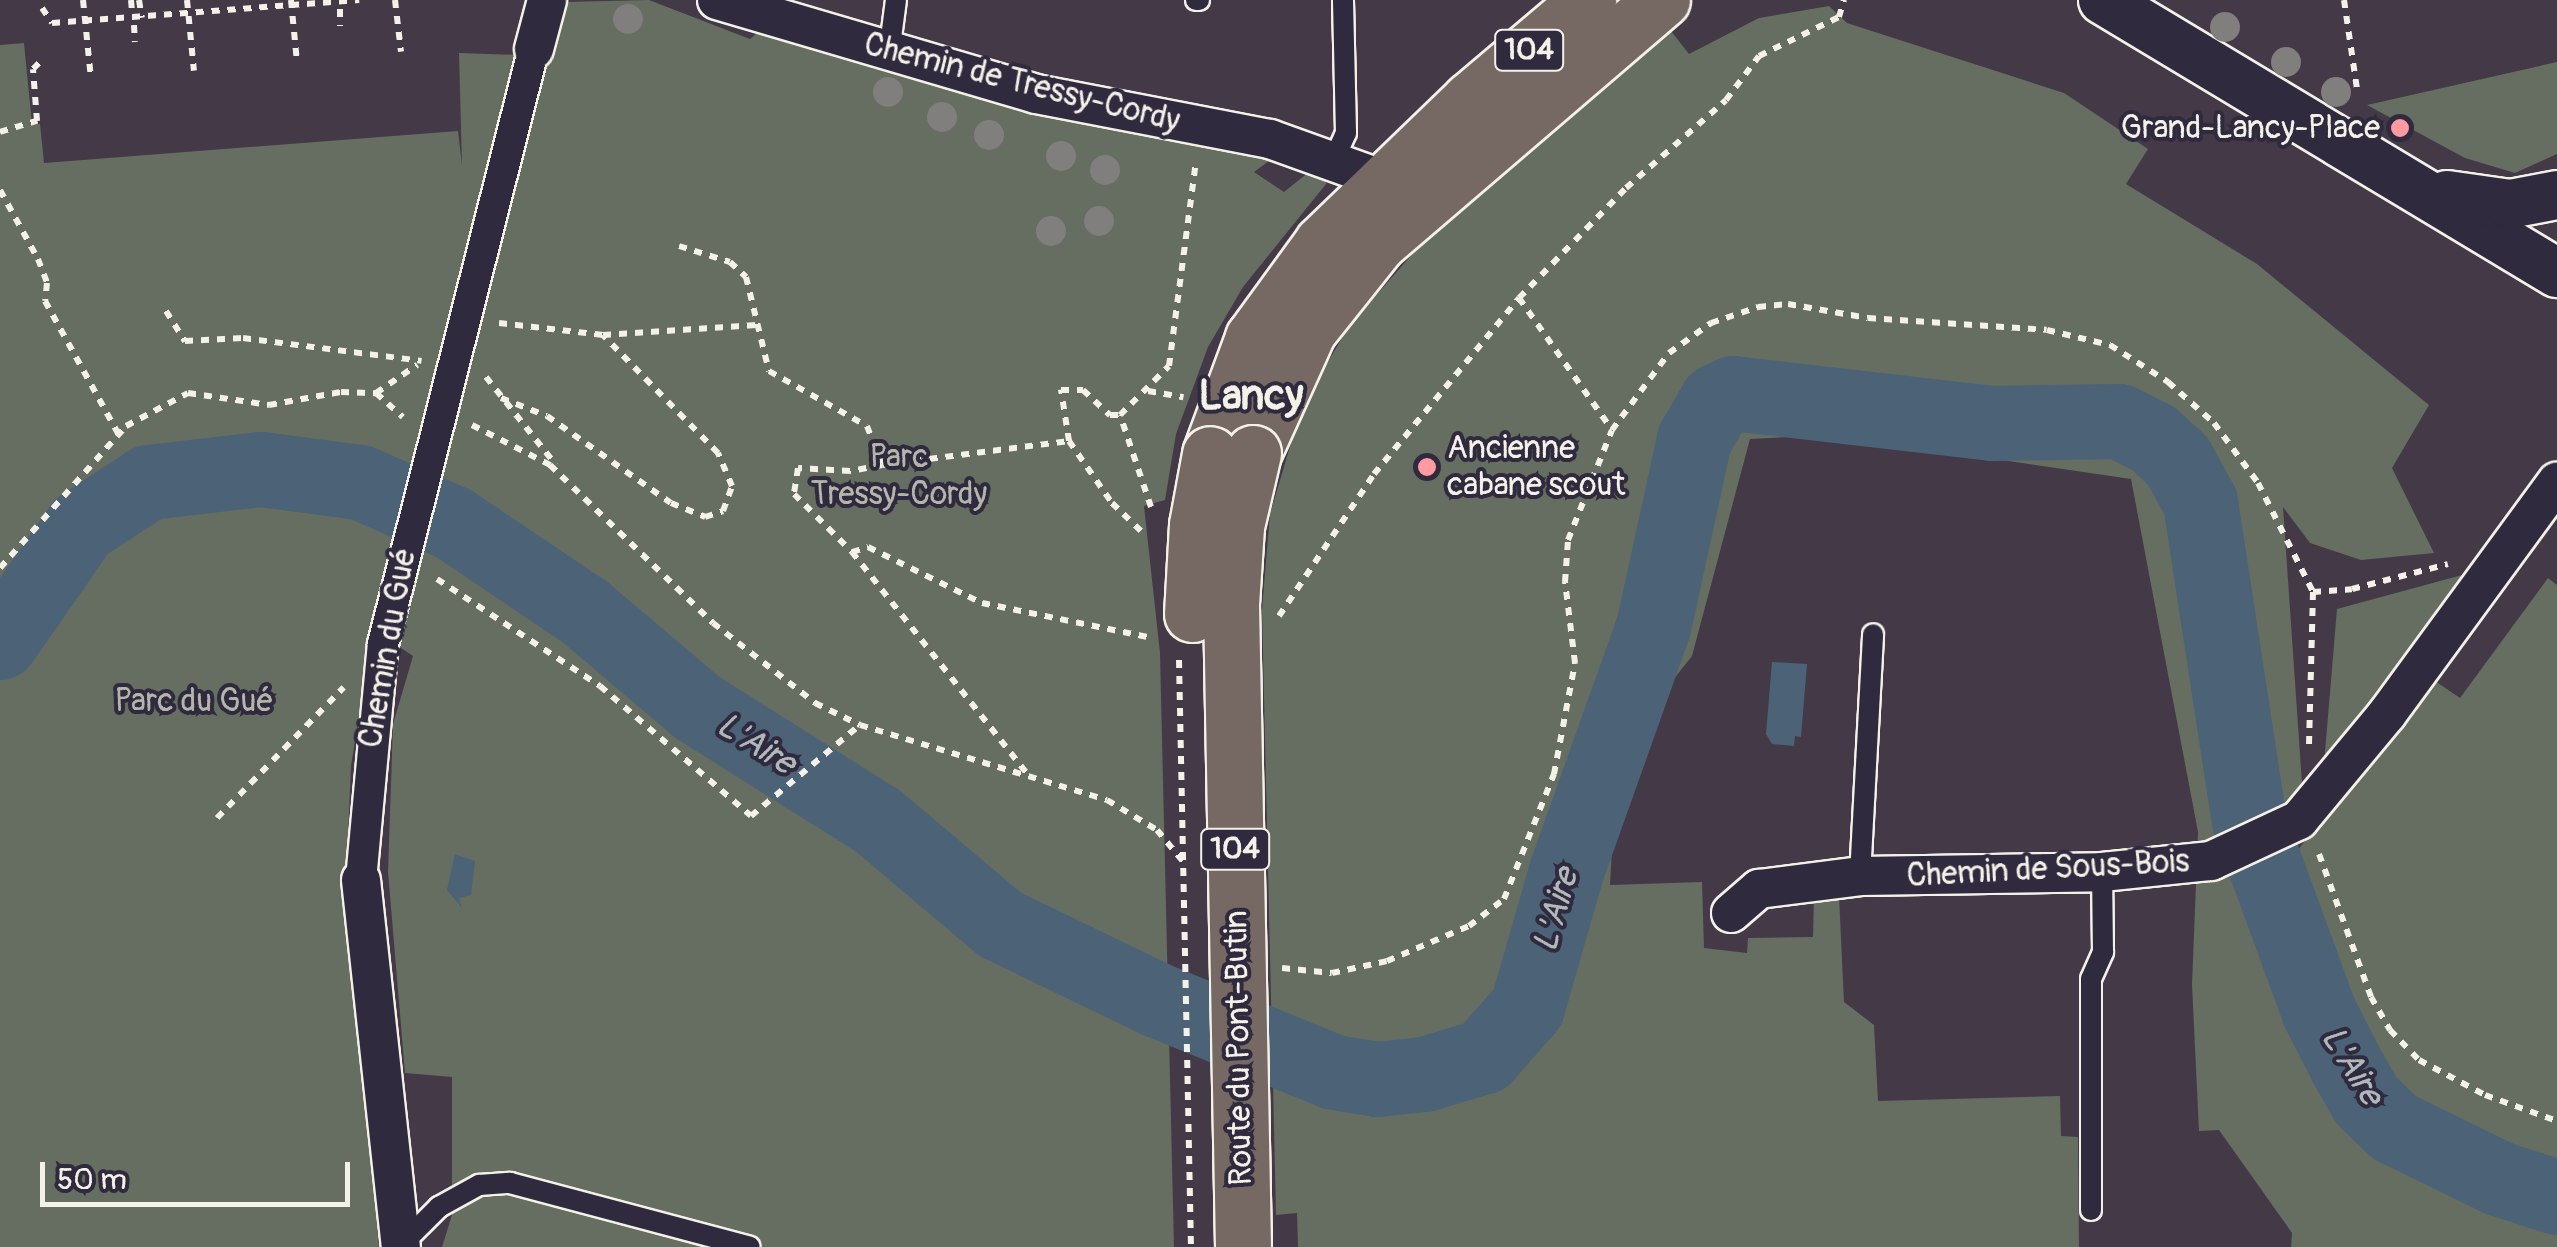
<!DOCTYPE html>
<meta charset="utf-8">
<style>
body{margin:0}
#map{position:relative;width:2557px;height:1247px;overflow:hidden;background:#433947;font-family:Pangolin,sans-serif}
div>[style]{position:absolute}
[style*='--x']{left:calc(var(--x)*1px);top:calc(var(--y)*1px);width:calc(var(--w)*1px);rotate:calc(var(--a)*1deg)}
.green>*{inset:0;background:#656e61}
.water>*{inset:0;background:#4c6377}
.river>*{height:75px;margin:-37.5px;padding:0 37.5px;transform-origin:37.5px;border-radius:37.5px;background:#4c6377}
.path>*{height:6px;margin-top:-3px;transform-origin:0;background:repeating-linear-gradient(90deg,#f4f1e8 0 8px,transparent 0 16px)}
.roads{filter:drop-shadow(2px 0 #f4f1e8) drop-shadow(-2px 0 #f4f1e8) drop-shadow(0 2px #f4f1e8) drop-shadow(0 -2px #f4f1e8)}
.service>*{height:20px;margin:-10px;padding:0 10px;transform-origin:10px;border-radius:10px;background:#2f2a3d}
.pedestrian>*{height:30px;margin:-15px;padding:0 15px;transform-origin:15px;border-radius:15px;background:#2f2a3d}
.minor>*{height:38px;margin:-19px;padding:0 19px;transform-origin:19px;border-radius:19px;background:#2f2a3d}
.tertiary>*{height:48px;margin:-24px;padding:0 24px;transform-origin:24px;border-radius:24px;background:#2f2a3d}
.primary>*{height:55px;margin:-27.5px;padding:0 27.5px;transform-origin:27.5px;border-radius:27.5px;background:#766964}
.path-bridge>*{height:6px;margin-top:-3px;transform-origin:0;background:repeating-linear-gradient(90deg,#f4f1e8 0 8px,transparent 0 16px)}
.bridges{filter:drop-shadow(2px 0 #f4f1e8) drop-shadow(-2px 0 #f4f1e8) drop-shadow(0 2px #f4f1e8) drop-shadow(0 -2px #f4f1e8)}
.primary-bridge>*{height:55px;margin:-27.5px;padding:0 27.5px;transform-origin:27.5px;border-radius:27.5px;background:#766964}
.trees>*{width:30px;height:30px;margin:-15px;border-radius:50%;background:#817e7e}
.dots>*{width:28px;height:28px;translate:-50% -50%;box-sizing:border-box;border:5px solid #2f2a3d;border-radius:50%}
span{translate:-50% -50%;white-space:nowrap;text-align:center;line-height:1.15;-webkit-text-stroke:8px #2f2a3d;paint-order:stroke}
.shield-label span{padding:2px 8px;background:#2f2a3d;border:2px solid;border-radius:8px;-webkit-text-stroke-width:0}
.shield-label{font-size:30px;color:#f4f1e8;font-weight:700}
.street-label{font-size:32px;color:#f4f1e8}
.poi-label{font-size:32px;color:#f4f1e8}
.right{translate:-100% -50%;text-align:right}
.left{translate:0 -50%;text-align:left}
.park-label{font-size:32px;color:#b4b6ab}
.water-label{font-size:35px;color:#b1b8bb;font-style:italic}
.district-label{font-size:42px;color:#f4f1e8;font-weight:700}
.scale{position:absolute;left:40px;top:1162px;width:310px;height:45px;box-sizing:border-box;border:5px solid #f4f1e8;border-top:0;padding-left:12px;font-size:30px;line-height:35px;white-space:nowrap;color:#f4f1e8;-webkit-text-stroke:8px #2f2a3d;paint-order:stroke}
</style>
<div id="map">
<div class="green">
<i style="clip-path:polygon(649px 0,750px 39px,757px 33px,1273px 158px,1254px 172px,1284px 192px,1314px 168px,1324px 171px,1326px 184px,1243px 287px,1208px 347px,1176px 434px,1165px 500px,1144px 506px,1160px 653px,1174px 1247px,442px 1247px,452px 1215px,452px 1077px,405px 1073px,388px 872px,393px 724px,413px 656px,395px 644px,370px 646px,351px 766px,346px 885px,379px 1247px,0 1247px,0 45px,24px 43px,32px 124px,40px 124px,44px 163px,458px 131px,462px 165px,459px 53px,520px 55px,526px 126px,564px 2px)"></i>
<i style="clip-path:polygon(1829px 6px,1847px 23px,2064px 93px,2148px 149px,2126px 184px,2257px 264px,2429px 405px,2392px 468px,2434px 553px,2361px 560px,2310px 543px,2283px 507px,2303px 798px,2287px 814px,2297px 851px,2432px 679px,2460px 698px,2548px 578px,2557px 585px,2557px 1247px,2291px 1247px,2292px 1233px,2219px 1130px,2199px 1131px,2192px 985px,2198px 832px,2131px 479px,1830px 435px,1750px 439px,1692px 656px,1627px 738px,1614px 811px,1610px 885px,1702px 882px,1704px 948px,1747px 953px,1748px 938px,1813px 937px,1814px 894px,1839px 895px,1844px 1002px,1874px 1025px,1878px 1101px,2060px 1096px,2061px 1136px,2078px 1137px,2079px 1247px,1298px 1247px,1297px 1213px,1276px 1215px,1262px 609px,1270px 514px,1303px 403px,1350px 325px,1438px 225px,1671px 31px,1689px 54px,1759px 18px)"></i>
<i style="clip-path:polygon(2557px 62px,2557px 154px,2515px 173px,2465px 158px,2367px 105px)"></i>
<i style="clip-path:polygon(2473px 572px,2323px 776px,2337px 609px)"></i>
</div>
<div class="water">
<i style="clip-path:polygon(1772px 662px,1807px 664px,1801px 737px,1795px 736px,1794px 746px,1772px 744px,1766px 734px)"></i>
<i style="clip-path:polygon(455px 854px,475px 861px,471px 895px,459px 898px,462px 908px,447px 890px)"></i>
</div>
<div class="river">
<i style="--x:0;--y:642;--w:141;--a:-55.1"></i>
<i style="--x:81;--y:526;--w:80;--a:-33.3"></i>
<i style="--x:148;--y:482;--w:114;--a:-6.6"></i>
<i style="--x:261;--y:469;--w:100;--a:7.5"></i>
<i style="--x:360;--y:482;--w:102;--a:23.8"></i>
<i style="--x:453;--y:523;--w:159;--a:34"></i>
<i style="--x:585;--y:612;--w:147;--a:40.3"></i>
<i style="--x:697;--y:707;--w:214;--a:32.2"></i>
<i style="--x:878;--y:821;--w:160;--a:40.2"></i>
<i style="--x:1000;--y:924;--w:172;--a:25.8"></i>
<i style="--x:1155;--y:999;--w:193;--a:22.2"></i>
<i style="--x:1334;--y:1072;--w:44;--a:9.2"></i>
<i style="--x:1377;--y:1079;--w:47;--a:-6.1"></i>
<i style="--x:1424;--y:1074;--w:63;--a:-16.7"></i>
<i style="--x:1484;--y:1056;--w:65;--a:-48.7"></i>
<i style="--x:1527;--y:1007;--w:141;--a:-74"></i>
<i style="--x:1566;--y:871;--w:259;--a:-70.4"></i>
<i style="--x:1653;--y:627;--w:192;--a:-77.7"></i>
<i style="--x:1694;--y:439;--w:44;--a:-59.9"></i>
<i style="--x:1716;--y:401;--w:19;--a:-25"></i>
<i style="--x:1733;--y:393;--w:261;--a:6.6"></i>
<i style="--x:1992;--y:423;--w:127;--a:-0.9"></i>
<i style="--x:2119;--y:421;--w:38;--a:27"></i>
<i style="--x:2153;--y:438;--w:33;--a:43"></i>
<i style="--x:2177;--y:460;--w:48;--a:61.3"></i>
<i style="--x:2200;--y:502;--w:323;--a:81.3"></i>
<i style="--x:2249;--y:821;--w:203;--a:69.9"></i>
<i style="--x:2319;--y:1012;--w:62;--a:63"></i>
<i style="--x:2347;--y:1067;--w:38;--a:60"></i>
<i style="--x:2366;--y:1100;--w:39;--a:44"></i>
<i style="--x:2394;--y:1127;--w:116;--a:26.1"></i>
<i style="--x:2498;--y:1178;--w:62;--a:17.9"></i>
</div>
<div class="path">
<i style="--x:83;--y:0;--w:79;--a:84.2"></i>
<i style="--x:131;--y:0;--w:11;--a:85"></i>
<i style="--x:139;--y:0;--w:18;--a:81"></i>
<i style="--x:187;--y:0;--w:71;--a:84.4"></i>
<i style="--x:291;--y:0;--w:62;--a:84.5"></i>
<i style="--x:395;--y:0;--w:52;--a:83.4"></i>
<i style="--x:2344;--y:0;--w:90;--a:81.7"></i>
<i style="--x:42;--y:8;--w:18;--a:56"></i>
<i style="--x:52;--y:23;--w:308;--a:-4.3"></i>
<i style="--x:340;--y:9;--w:17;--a:90"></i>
<i style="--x:134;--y:25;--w:17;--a:87"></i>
<i style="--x:0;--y:132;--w:39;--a:-17"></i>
<i style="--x:37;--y:121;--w:52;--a:-94.4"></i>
<i style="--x:33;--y:69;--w:10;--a:-45"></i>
<i style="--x:0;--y:190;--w:79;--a:61.2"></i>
<i style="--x:38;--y:259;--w:26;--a:69"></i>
<i style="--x:47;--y:283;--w:18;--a:96"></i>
<i style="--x:45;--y:301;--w:153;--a:61.1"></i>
<i style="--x:679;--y:246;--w:53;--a:17.4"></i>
<i style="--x:730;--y:262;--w:22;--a:43"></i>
<i style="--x:746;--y:277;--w:97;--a:76.3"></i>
<i style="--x:769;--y:371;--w:112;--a:29.3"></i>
<i style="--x:867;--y:426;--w:42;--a:69"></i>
<i style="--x:882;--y:465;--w:33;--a:169"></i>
<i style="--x:850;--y:471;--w:52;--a:-176.7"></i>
<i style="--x:798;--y:468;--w:26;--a:99"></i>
<i style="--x:794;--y:494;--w:82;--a:45"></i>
<i style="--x:852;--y:552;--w:287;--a:51.7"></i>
<i style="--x:1519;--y:298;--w:161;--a:54.8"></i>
<i style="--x:166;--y:311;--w:36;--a:58"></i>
<i style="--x:185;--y:341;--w:58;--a:-3"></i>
<i style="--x:243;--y:338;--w:180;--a:7.3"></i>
<i style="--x:499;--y:323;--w:105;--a:6.6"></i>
<i style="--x:603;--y:335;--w:154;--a:-3.7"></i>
<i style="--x:486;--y:377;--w:112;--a:51.5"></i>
<i style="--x:1148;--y:391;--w:36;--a:10"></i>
<i style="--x:376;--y:393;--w:50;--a:-34.3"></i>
<i style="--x:501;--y:398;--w:49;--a:21.4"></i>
<i style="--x:547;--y:416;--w:151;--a:35.1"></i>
<i style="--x:671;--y:503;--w:37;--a:22"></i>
<i style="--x:705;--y:517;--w:19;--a:-18"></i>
<i style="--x:723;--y:511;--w:27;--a:-70"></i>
<i style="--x:732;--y:486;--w:36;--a:-113"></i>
<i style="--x:718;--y:453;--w:165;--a:-134.3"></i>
<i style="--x:472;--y:425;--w:88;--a:27.1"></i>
<i style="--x:550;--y:465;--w:227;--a:44.1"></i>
<i style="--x:713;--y:623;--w:130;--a:38.1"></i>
<i style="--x:815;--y:703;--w:50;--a:26.1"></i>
<i style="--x:860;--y:725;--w:258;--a:16.9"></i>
<i style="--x:1107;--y:800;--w:58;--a:31"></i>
<i style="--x:1157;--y:830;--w:45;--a:50.4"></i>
<i style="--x:1069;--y:441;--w:75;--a:55.3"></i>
<i style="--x:1112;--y:503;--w:47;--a:44.1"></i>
<i style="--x:882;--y:465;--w:189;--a:-7.3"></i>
<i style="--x:1069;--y:441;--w:52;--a:-98.9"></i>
<i style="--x:1061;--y:390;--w:22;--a:0"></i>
<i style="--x:1083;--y:390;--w:37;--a:43"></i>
<i style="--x:1110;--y:415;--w:10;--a:0"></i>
<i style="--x:1151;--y:507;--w:97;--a:-108.6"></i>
<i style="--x:1120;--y:415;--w:69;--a:-45"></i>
<i style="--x:1169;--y:366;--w:206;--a:-82.5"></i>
<i style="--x:852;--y:552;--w:17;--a:-17"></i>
<i style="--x:868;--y:547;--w:127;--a:26.2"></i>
<i style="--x:982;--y:603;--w:174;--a:11.6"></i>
<i style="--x:0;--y:568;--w:190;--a:-48.4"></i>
<i style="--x:126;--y:426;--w:70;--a:-28"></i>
<i style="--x:188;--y:393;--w:82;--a:8.4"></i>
<i style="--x:269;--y:405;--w:73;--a:-10.2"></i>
<i style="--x:341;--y:392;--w:35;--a:2"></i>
<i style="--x:376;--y:393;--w:36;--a:42"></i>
<i style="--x:437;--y:579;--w:195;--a:33.3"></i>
<i style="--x:600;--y:686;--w:199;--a:40.7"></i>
<i style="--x:751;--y:816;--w:142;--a:-39.9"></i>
<i style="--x:2313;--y:592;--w:39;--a:-4"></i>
<i style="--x:2352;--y:589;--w:99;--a:-14.6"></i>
<i style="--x:1279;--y:616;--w:171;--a:-56.2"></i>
<i style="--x:1374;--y:474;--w:228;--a:-50.5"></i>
<i style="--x:1519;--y:298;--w:153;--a:-45.8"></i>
<i style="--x:1626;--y:188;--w:133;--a:-41.3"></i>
<i style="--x:1726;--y:100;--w:55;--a:-53.1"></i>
<i style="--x:1759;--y:56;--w:89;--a:-26"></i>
<i style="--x:1839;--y:17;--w:18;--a:-74"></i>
<i style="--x:217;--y:818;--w:182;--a:-45.9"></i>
<i style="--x:2319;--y:854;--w:152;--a:70"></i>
<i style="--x:2371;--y:997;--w:38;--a:60"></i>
<i style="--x:2390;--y:1030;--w:42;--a:46"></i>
<i style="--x:2419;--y:1060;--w:75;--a:27.9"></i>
<i style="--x:2485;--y:1095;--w:77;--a:19.9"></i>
<i style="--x:1282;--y:968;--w:50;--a:5.7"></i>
<i style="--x:1332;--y:973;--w:56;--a:-12.3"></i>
<i style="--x:1387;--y:961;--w:89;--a:-23.1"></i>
<i style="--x:1469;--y:926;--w:44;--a:-37.6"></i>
<i style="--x:1504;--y:899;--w:135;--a:-68.2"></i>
<i style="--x:1554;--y:774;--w:113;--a:-79.3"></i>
<i style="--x:1575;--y:663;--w:82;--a:-97"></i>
<i style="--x:1565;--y:582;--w:42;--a:-85.9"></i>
<i style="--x:1568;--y:540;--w:118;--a:-68.2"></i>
<i style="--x:1612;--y:430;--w:96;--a:-53.5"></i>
<i style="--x:1669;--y:353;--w:52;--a:-35.5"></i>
<i style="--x:1711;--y:323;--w:50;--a:-18.8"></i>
<i style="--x:1758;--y:307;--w:30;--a:-6"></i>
<i style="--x:1788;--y:304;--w:81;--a:9.9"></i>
<i style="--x:1868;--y:318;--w:179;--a:3.8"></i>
<i style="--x:2047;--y:330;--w:65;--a:13.4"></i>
<i style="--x:2110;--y:345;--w:69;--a:32.5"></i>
<i style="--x:2168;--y:382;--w:62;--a:41.7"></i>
<i style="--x:2214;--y:423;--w:74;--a:53.7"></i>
<i style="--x:2258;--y:483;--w:122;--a:63.2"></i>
<i style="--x:2313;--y:592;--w:156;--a:91.5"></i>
</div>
<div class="roads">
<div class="service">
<i style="--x:1196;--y:0;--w:3;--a:0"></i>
<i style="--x:889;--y:53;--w:53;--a:-82.5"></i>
<i style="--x:1333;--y:162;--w:32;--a:-66"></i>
<i style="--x:1346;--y:133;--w:133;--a:-91.3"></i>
<i style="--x:1860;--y:876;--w:242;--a:-86.9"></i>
<i style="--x:2091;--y:1210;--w:231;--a:-90"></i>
<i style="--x:2091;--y:979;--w:30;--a:-66"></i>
<i style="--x:2103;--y:952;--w:80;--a:-90.7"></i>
<i style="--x:401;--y:1245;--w:54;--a:-45"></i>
<i style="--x:439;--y:1207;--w:46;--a:-28.8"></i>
<i style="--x:479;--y:1185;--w:31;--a:-4"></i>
<i style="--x:510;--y:1183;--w:248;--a:14.9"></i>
</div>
<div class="pedestrian">
<i style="--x:361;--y:880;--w:237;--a:-84.7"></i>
<i style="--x:383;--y:644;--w:599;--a:-75.8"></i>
</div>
<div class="minor">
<i style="--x:717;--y:0;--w:333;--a:16.4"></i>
<i style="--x:1036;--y:94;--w:238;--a:10.9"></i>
<i style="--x:1270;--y:139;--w:121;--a:19.8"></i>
<i style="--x:534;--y:49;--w:51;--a:-75.1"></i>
<i style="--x:361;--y:880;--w:369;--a:83.8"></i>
<i style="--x:1731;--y:913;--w:37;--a:-41"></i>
<i style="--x:1759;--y:889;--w:102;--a:-7.3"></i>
<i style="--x:1860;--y:876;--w:242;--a:-0.9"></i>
<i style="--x:2102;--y:872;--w:110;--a:-5.8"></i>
<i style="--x:2211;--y:861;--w:97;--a:-25"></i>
<i style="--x:2299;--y:820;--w:138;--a:-50.3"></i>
<i style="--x:2387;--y:714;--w:288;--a:-53.8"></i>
</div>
<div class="tertiary">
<i style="--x:2103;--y:0;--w:530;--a:31.02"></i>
<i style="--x:2447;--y:195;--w:64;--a:8.1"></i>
<i style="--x:2510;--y:204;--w:48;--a:-10.8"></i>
</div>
<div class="primary">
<i style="--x:1253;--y:453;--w:134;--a:-65.7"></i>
<i style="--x:1308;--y:331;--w:112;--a:-51.5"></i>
<i style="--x:1378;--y:243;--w:374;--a:-40.6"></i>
<i style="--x:1210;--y:454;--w:124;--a:-69.7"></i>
<i style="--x:1253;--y:338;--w:117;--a:-54"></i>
<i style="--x:1322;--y:243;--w:206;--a:-44"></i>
<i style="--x:1470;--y:100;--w:155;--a:-40.3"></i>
</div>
</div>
<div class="path-bridge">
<i style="--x:1179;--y:660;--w:587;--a:88.83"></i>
</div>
<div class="bridges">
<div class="primary-bridge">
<i style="--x:1192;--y:614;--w:89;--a:-86.8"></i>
<i style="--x:1197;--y:525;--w:72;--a:-79.6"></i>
<i style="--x:1243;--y:1247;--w:643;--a:-91.07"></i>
<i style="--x:1231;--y:604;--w:78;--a:-86.3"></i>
<i style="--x:1236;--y:526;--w:75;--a:-76.9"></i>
</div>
</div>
<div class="trees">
<i style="left:628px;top:19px"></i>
<i style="left:2225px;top:27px"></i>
<i style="left:2286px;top:62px"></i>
<i style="left:888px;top:92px"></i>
<i style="left:2336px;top:92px"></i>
<i style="left:942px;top:117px"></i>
<i style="left:989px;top:135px"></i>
<i style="left:1061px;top:156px"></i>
<i style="left:1105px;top:170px"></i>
<i style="left:1099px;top:221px"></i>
<i style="left:1051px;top:231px"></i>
</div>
<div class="dots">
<i style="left:2400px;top:128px;background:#ff9aa2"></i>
<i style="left:1427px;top:467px;background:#ff9aa2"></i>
</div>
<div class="shield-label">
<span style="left:1529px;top:50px">104</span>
<span style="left:1235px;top:849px">104</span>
</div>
<div class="street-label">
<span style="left:1022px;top:83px;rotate:14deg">Chemin de Tressy-Cordy</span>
<span style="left:388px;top:648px;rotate:-80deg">Chemin du Gué</span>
<span style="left:2048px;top:869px;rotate:-3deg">Chemin de Sous-Bois</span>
<span style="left:1239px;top:1048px;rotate:-91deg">Route du Pont-Butin</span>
</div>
<div class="poi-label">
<span class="right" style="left:2380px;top:128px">Grand-Lancy-Place</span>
<span class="left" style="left:1447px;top:467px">Ancienne<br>cabane scout</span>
</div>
<div class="park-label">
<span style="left:899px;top:476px">Parc<br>Tressy-Cordy</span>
<span style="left:194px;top:701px">Parc du Gué</span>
</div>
<div class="water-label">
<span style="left:756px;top:744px;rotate:32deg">L'Aire</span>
<span style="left:1556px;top:910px;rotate:-74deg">L'Aire</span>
<span style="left:2352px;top:1066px;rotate:58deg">L'Aire</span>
</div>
<div class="district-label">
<span style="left:1251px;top:396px">Lancy</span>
</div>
<div class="scale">50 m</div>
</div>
